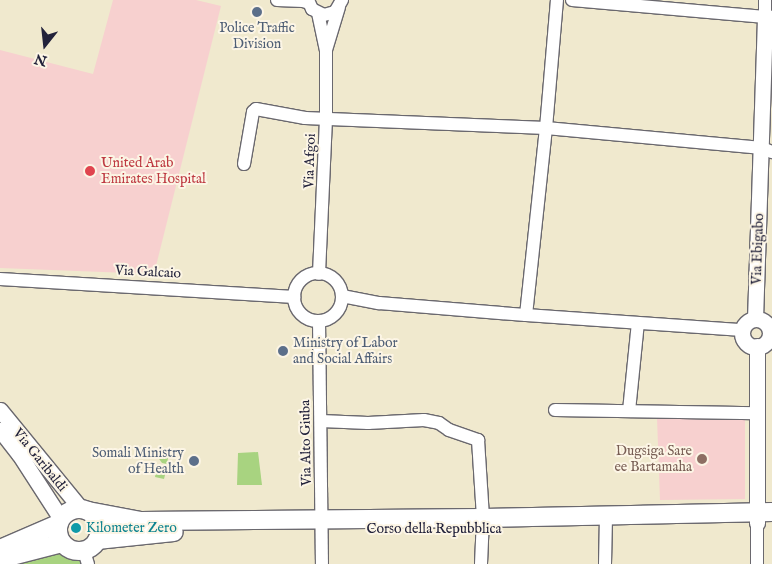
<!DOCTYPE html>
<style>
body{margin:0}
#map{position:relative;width:772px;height:564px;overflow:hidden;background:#f0e9ce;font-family:"IM FELL English",serif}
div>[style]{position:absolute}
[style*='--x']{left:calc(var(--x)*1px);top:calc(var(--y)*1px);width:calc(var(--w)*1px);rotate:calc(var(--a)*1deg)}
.built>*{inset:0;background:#f7d0cf}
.green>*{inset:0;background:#a8d380}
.roads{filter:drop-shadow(1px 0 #6a686e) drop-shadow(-1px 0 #6a686e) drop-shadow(0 1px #6a686e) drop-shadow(0 -1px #6a686e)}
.minor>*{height:12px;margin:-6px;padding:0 6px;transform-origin:6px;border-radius:6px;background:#fff}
.minor>.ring{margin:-6px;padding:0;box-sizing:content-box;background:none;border:12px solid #fff;border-radius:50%}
.major>*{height:15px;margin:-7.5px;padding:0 7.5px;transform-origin:7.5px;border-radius:7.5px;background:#fff}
.major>.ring{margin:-7.5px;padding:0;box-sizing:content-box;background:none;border:15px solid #fff;border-radius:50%}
.highway>*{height:18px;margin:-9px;padding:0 9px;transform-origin:9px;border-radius:9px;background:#fff}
.highway>.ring{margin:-9px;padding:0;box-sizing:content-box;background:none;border:18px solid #fff;border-radius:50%}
.dots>*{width:14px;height:14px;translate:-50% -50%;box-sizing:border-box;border:2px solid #fcf5e5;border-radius:50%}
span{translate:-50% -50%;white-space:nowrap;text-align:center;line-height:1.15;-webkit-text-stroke:4px #fcf5e5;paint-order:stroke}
.service-label{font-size:14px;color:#4e5e75}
.left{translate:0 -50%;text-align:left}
.right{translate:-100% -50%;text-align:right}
.street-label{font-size:14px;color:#22223b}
.health-label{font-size:14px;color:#be3a42}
.education-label{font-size:14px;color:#785e54}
.culture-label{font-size:14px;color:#0d838f}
.north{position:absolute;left:20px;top:20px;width:50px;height:50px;-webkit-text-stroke:4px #fcf5e5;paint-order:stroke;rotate:196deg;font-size:14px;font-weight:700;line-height:20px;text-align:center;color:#22223b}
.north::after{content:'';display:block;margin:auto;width:18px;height:22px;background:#22223b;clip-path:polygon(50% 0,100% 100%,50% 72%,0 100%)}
</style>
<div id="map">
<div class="built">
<i style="clip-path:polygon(113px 0,196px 0,221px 6px,154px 274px,0 268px,0 50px,93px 74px)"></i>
<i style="clip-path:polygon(657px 418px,745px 419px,745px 499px,660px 500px)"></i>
</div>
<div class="green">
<i style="clip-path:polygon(158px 450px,169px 451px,167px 464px,162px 463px,157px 456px)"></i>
<i style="clip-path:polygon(258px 452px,262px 485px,237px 485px,238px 453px)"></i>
<i style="clip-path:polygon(163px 466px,167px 467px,164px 479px,155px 477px,156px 472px)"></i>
<i style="clip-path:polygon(63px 552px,79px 556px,82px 564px,8px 564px)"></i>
</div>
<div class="roads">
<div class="minor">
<i style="--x:277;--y:0;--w:26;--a:2"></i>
<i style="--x:303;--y:1;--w:6;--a:18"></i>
<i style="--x:308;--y:0;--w:10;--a:66"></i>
<i style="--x:312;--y:9;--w:13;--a:27"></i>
<i style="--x:324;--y:15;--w:11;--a:-15"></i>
<i style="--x:335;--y:12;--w:14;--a:-60"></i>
<i style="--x:572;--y:0;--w:194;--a:5"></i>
<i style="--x:765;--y:17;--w:17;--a:-90"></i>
<i style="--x:318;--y:13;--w:38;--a:78"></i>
<i style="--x:326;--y:50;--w:69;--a:90"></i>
<i style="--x:326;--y:119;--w:155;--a:92.6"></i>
<i style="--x:326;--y:50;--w:45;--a:-73.2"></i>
<i style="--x:244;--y:164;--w:53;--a:-80.2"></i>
<i style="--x:253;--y:112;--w:4;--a:-45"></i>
<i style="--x:256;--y:109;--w:50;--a:10.4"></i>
<i style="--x:305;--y:118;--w:241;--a:2.4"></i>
<i style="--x:546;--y:128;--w:217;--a:5.3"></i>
<i style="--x:762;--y:148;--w:11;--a:22"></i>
<i class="ring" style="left:294px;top:273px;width:36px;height:36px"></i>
<i style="--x:0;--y:279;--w:295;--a:3.5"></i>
<i style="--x:342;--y:296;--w:38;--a:11"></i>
<i style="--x:379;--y:303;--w:147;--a:4.7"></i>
<i style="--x:526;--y:315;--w:217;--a:4"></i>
<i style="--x:526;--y:315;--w:188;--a:-83.9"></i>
<i style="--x:546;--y:128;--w:128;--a:-85.1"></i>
<i style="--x:319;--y:321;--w:243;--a:89.3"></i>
<i style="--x:770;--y:332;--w:2;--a:-27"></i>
<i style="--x:555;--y:410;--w:202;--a:0.9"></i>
<i style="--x:629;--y:411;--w:88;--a:-84.2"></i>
<i style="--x:321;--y:421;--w:47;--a:2.4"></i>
<i style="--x:368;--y:423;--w:56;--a:-3.1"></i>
<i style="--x:424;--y:420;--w:15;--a:11"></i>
<i style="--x:439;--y:423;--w:12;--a:35"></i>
<i style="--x:449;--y:430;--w:31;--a:19"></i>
<i style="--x:478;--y:440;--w:78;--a:86.3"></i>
<i style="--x:483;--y:518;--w:46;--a:92.5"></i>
<i style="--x:757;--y:523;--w:41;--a:90"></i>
<i style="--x:84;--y:551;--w:14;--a:73"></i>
<i style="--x:605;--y:564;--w:48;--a:-88.8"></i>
</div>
<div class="major">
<i style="--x:755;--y:319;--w:302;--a:-88.1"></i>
<i style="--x:765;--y:17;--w:7;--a:8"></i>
<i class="ring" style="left:742px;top:319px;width:13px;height:13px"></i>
<i style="--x:0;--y:410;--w:128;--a:50.7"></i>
<i style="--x:0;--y:430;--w:31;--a:52"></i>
<i style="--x:19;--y:454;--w:77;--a:57.1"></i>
<i style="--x:757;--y:523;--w:177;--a:-90"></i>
</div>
<div class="highway">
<i class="ring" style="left:58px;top:509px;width:24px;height:24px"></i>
<i style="--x:88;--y:511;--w:54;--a:10.7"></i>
<i style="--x:141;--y:521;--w:342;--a:-0.5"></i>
<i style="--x:483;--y:518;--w:289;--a:-1.2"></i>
<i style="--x:97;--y:540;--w:77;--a:-5.9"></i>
<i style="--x:0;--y:549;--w:63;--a:-23.3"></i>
<i style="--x:0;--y:559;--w:64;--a:-14.5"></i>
</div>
</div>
<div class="dots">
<i style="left:257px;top:12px;background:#5c6f8a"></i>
<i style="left:90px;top:171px;background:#e0444e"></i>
<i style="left:283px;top:351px;background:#5c6f8a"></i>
<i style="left:702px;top:459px;background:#8d6e63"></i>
<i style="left:194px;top:461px;background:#5c6f8a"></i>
<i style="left:76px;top:528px;background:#0f9aa8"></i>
</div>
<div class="service-label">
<span style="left:257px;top:36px">Police Traffic<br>Division</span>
<span class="left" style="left:293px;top:351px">Ministry of Labor<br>and Social Affairs</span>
<span class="right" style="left:184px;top:461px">Somali Ministry<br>of Health</span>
</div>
<div class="street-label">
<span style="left:310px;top:161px;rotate:-88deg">Via Afgoi</span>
<span style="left:758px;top:249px;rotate:-88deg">Via Ebigabo</span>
<span style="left:148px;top:272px;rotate:3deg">Via Galcaio</span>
<span style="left:306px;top:443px;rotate:-91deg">Via Alto Giuba</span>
<span style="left:40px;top:460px;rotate:51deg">Via Garibaldi</span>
<span style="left:434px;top:529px">Corso della Repubblica</span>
</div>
<div class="health-label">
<span class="left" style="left:101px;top:171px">United Arab<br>Emirates Hospital</span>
</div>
<div class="education-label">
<span class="right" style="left:692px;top:459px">Dugsiga Sare<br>ee Bartamaha</span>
</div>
<div class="culture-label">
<span class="left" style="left:86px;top:528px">Kilometer Zero</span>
</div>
<div class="north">N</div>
</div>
